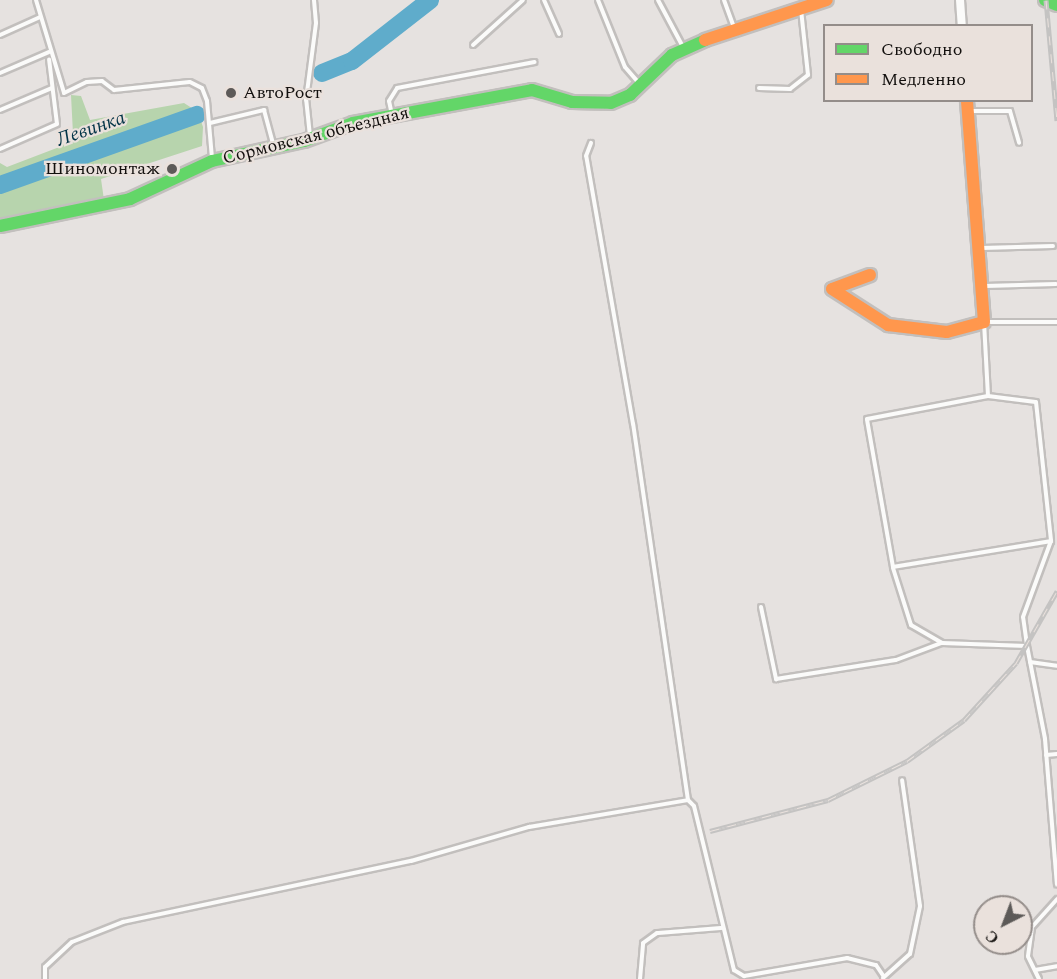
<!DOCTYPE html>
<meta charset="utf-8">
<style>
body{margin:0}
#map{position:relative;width:1057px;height:979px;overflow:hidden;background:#e6e2e0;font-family:Spectral,serif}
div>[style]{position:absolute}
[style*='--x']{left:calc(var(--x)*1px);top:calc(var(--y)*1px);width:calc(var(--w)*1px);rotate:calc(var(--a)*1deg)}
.green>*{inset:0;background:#b7d4ad}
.river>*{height:18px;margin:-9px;padding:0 9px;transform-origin:9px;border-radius:9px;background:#5faccb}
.roads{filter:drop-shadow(2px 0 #c2bfbd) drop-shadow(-2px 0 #c2bfbd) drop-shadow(0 2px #c2bfbd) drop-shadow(0 -2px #c2bfbd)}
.lane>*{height:4px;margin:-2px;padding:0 2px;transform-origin:2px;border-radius:2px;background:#fbfbfa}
.street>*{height:8px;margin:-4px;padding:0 4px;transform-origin:4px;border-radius:4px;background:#fbfbfa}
.fast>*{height:12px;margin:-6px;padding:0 6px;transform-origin:6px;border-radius:6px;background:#63d668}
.slow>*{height:12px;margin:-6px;padding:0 6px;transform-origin:6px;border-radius:6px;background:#ff974d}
.rail>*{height:5px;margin-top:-2.5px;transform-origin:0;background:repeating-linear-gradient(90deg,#eae1dc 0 9px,#c4c3c2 0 18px);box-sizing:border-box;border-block:2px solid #c4c3c2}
.dots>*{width:16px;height:16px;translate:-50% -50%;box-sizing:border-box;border:3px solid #eae1dc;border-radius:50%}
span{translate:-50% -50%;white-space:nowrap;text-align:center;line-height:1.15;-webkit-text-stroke:4.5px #eae1dc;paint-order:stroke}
.poi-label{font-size:18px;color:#13100e}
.left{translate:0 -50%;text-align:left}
.right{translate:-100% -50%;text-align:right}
.street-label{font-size:18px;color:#13100e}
.water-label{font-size:20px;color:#033447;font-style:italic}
.legend{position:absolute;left:823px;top:24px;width:210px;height:78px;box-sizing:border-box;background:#eae1dc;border:2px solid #948d8a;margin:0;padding:8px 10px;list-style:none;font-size:18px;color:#13100e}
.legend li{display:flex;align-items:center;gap:12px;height:30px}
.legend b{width:30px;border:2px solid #948d8a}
.north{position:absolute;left:973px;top:895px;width:60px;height:60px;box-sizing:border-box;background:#eae1dc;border:2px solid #948d8a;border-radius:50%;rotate:222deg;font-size:16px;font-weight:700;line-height:24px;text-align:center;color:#13100e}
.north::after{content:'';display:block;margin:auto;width:21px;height:27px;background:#5d5a58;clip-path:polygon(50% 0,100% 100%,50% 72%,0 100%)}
</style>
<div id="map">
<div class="green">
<i style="clip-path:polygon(71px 95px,81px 96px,90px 120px,184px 103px,198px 112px,203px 127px,202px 146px,101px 179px,104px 200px,0 221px,0 163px,7px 167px,62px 146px,73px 134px)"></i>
</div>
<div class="river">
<i style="--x:322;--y:73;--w:32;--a:-22"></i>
<i style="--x:352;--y:61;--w:99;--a:-38"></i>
<i style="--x:0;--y:185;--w:209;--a:-19.6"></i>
</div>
<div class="roads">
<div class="lane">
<i style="--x:36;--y:0;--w:97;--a:73.2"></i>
<i style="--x:64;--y:93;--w:25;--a:-26"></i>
<i style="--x:87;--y:82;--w:15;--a:-4"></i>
<i style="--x:102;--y:81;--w:15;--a:37"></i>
<i style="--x:114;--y:90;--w:76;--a:-6"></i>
<i style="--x:190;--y:82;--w:13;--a:27"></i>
<i style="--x:202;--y:88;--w:14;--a:69"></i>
<i style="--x:207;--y:101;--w:57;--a:85"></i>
<i style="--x:544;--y:0;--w:37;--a:66"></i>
<i style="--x:598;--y:0;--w:72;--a:68.1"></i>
<i style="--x:625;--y:67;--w:20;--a:49"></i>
<i style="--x:658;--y:0;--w:53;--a:62"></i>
<i style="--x:724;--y:0;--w:29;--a:70"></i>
<i style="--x:0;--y:35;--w:44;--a:-24.2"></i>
<i style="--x:473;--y:45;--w:67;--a:-42"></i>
<i style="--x:0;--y:73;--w:53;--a:-23.2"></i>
<i style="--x:759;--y:88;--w:31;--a:2"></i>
<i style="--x:790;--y:89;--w:23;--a:-38"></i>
<i style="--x:808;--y:75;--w:65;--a:-96.1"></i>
<i style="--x:0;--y:110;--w:56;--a:-22.9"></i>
<i style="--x:969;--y:111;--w:41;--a:0"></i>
<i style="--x:1010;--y:111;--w:33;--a:74"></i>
<i style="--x:392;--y:115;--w:14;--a:-102"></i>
<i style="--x:389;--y:101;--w:15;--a:-58"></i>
<i style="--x:397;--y:88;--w:140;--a:-10.7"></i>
<i style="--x:210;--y:123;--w:56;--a:-13.5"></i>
<i style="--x:264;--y:110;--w:35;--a:75"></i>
<i style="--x:310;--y:136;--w:36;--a:-96"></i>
<i style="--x:306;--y:100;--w:78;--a:-82.6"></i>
<i style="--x:316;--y:23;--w:23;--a:-95"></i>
<i style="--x:0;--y:149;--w:62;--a:-23.7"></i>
<i style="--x:57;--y:124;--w:65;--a:-97"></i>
<i style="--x:982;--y:248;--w:71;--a:-1.6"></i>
<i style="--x:985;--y:286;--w:71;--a:-1.6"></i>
<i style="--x:988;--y:396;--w:48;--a:7.1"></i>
<i style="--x:1036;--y:402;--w:140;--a:83.8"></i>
<i style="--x:1051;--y:541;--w:160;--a:170.7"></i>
<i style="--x:893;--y:567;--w:150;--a:-100"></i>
<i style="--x:867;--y:419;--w:123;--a:-10.8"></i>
<i style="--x:988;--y:396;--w:74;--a:-93.1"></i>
<i style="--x:984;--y:322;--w:73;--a:0"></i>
<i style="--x:893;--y:568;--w:60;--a:72.5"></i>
<i style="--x:911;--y:625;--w:36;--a:30"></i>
<i style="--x:942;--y:643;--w:85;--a:2"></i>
<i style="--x:1027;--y:646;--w:95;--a:79"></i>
<i style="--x:1045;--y:739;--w:146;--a:85.3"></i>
<i style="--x:761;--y:607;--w:74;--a:78.2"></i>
<i style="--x:776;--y:679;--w:121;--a:-9"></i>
<i style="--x:896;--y:660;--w:48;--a:-20.7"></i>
<i style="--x:1027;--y:645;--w:28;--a:-98"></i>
<i style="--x:1023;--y:617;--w:81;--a:-69.8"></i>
<i style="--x:1030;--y:662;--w:27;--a:8"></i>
<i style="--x:1046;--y:755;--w:11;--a:-5"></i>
<i style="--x:688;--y:800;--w:8;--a:45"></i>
<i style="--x:694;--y:806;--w:169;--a:76.3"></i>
<i style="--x:734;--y:970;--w:12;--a:31"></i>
<i style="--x:744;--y:976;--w:105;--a:-9.9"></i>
<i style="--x:847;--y:958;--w:30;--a:14"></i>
<i style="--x:876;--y:965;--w:14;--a:56"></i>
<i style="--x:1035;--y:970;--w:22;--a:-10"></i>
<i style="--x:883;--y:978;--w:36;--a:-42"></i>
<i style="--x:910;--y:954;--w:49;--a:-78.2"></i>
<i style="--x:920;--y:906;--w:127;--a:-98.1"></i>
<i style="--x:45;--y:979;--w:12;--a:-90"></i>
<i style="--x:45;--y:967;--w:37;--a:-43"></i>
<i style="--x:72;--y:942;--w:55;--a:-21.4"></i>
<i style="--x:123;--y:922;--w:294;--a:-12"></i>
<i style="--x:411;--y:861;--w:123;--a:-16.1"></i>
<i style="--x:529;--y:827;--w:161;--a:-9.6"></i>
<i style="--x:688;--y:800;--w:380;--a:-98.3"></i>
<i style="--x:633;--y:424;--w:272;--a:-99.9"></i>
<i style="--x:586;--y:156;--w:14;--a:-69"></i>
<i style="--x:640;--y:979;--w:36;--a:-85"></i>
<i style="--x:643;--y:943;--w:17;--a:-36"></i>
<i style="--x:657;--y:933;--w:65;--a:-4.4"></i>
<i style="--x:1039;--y:979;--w:25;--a:-116"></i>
<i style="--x:1028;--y:956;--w:29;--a:-82"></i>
<i style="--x:1032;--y:927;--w:38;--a:-48"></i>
</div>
<div class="street">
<i style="--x:960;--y:0;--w:26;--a:86"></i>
</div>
<div class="fast">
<i style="--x:1045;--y:0;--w:13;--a:23"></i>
<i style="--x:0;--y:226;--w:133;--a:-11.7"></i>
<i style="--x:130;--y:199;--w:90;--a:-24.9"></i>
<i style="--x:212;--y:161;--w:94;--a:-12.3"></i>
<i style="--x:304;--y:141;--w:52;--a:-20.2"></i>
<i style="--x:353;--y:123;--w:182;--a:-10.4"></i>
<i style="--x:532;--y:90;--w:42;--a:16.7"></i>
<i style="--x:572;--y:102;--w:39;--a:1"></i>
<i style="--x:611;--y:103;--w:21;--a:-23"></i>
<i style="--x:630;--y:95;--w:58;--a:-43.6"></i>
<i style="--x:672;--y:55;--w:36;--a:-24"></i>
</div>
<div class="slow">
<i style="--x:705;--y:40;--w:128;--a:-18.2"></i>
<i style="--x:870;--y:275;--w:40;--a:159.8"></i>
<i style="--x:832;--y:289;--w:67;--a:32.7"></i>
<i style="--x:888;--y:325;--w:59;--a:6.8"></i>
<i style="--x:947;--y:332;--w:38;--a:-15"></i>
<i style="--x:984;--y:322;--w:223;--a:-94.4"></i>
</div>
</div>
<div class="rail">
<i style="--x:1046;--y:0;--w:121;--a:84.8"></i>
<i style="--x:710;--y:831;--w:122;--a:-14.7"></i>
<i style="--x:828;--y:800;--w:88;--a:-26.3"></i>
<i style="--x:907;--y:761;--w:70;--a:-35.7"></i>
<i style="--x:964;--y:720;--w:77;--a:-47.6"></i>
<i style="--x:1016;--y:663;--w:83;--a:-60.3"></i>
</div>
<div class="dots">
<i style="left:231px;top:93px;background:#5d5a58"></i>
<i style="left:172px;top:169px;background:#5d5a58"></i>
</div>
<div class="poi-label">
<span class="left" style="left:243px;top:93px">АвтоРост</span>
<span class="right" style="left:160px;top:169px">Шиномонтаж</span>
</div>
<div class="street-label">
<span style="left:316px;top:136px;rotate:-14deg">Сормовская объездная</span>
</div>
<div class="water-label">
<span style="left:91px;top:129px;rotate:-19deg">Левинка</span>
</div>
<ul class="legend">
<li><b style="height:8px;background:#63d668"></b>Свободно</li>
<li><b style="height:8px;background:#ff974d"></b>Медленно</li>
</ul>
<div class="north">С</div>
</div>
